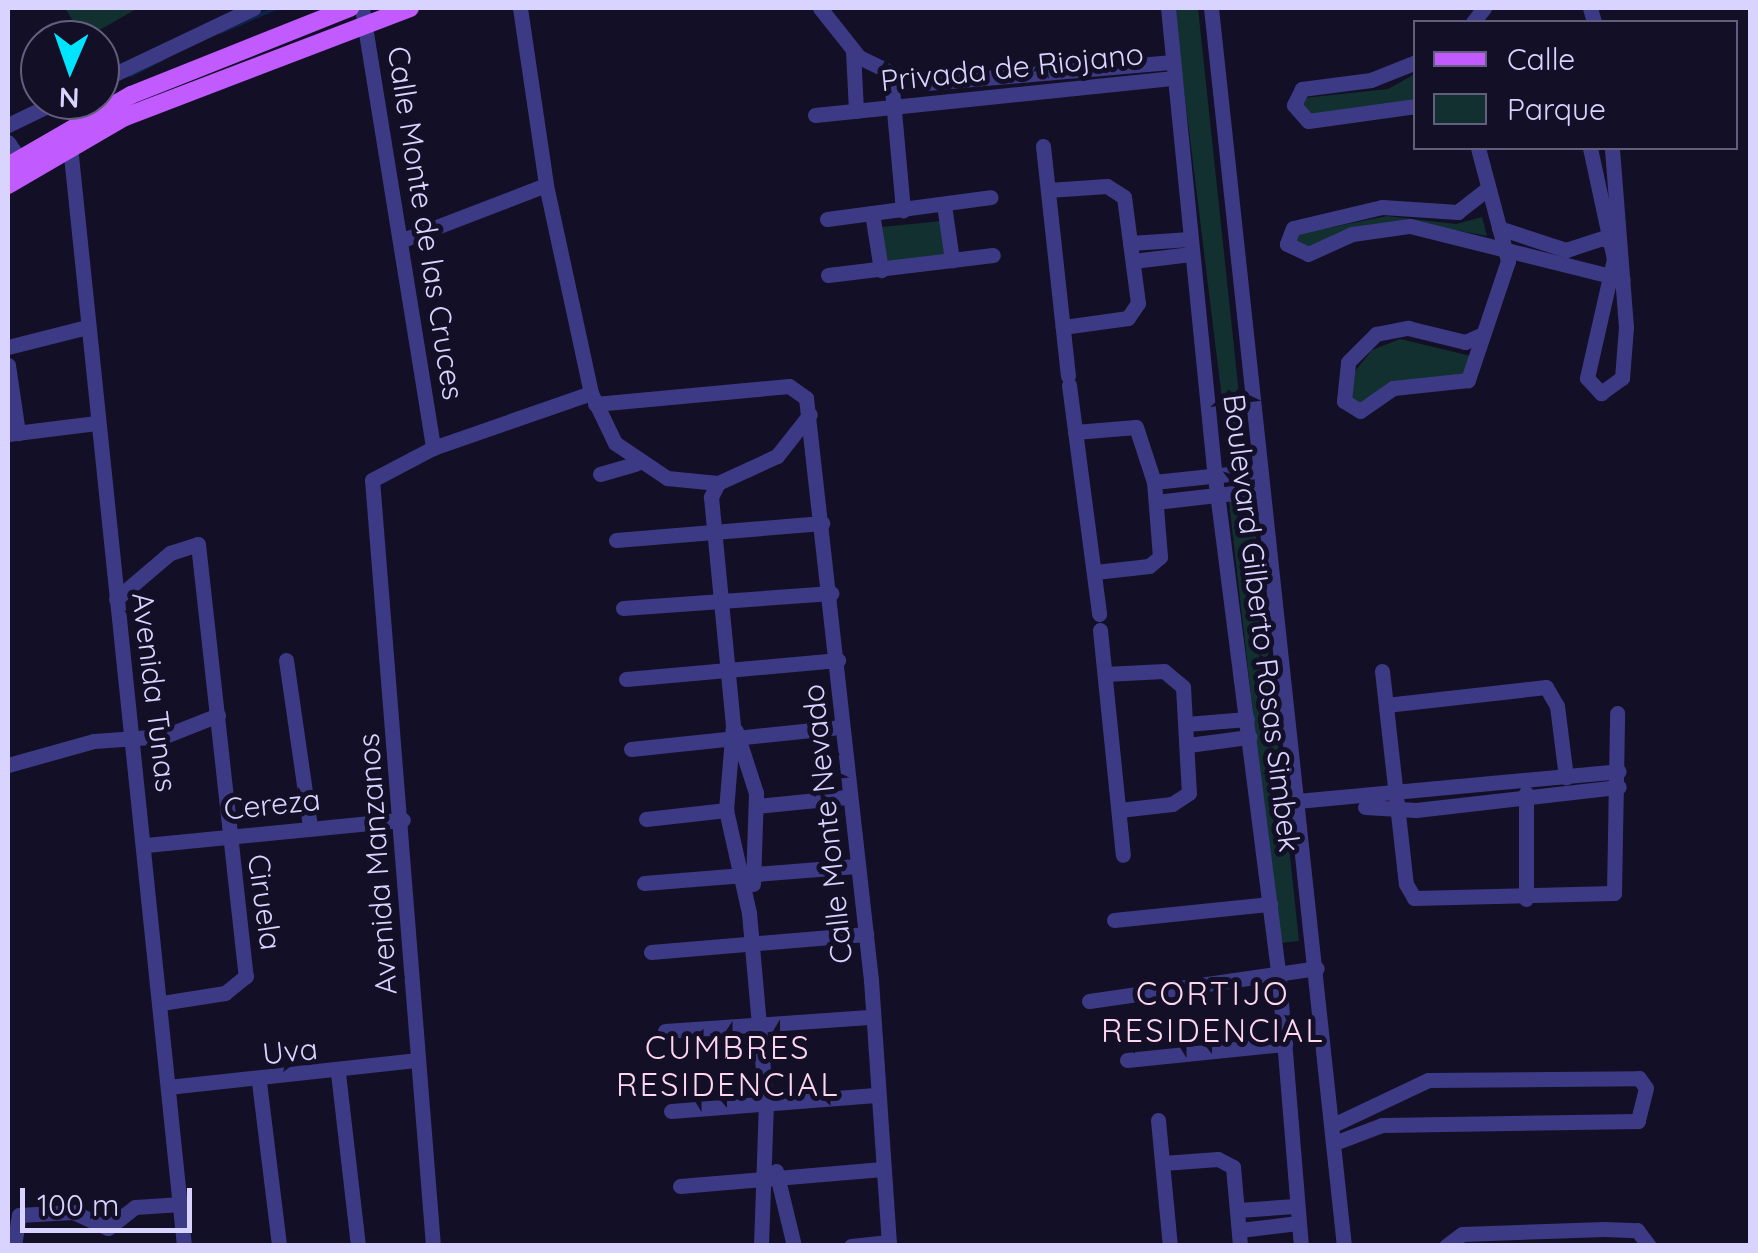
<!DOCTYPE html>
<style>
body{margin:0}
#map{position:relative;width:1758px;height:1253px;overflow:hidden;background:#130f26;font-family:Quicksand,sans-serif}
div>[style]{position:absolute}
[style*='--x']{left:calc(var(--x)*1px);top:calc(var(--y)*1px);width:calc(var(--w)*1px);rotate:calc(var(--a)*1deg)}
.green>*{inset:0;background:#12302f}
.stream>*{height:4px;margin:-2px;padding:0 2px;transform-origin:2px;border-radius:2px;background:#0c2248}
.minor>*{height:15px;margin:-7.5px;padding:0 7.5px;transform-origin:7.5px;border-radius:7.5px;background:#3d3a85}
.major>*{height:18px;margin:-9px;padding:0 9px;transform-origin:9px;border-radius:9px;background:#c25bff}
span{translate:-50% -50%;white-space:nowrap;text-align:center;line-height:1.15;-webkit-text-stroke:10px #130f26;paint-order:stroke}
.street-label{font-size:30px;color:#d9d4ff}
.neighbourhood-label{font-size:32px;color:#ffd6f0;letter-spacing:2.5px}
.frame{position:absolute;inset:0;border:10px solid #d9d4ff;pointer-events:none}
.legend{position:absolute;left:1413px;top:20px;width:325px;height:130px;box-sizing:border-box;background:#130f26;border:2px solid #625e7d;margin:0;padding:12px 18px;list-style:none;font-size:30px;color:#d9d4ff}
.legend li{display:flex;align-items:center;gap:20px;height:50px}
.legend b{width:50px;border:2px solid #625e7d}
.north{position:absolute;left:20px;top:20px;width:100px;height:100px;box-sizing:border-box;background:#130f26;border:2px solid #625e7d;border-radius:50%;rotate:182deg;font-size:28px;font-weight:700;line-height:40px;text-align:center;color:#d9d4ff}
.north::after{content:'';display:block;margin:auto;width:35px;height:45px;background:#00e5ff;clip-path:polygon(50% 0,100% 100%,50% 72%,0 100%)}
.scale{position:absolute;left:20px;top:1188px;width:172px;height:45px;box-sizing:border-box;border:5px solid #d9d4ff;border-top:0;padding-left:12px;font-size:30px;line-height:35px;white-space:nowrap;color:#d9d4ff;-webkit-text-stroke:8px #130f26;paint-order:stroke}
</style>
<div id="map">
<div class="green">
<i style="clip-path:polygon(65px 8px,138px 8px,84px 39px)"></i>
<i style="clip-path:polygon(1174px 8px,1198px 8px,1246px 460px,1230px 464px)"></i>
<i style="clip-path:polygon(1415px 74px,1415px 100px,1308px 117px,1296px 110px,1303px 98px,1388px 89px)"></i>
<i style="clip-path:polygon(1387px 216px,1456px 224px,1482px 217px,1487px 236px,1422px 224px,1311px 249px,1289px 236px)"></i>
<i style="clip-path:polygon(942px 221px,946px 258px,885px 264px,881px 227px)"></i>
<i style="clip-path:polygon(1400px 339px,1471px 356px,1463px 384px,1424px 380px,1356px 407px,1349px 398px,1352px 375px,1372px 350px)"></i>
<i style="clip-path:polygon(1252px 499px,1299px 941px,1279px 943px,1229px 501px)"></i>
</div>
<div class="stream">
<i style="--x:221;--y:32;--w:60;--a:-23.6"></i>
<i style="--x:131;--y:75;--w:36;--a:-27"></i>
</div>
<div class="minor">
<i style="--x:362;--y:8;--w:446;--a:80.8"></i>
<i style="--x:520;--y:8;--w:179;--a:81.6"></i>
<i style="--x:546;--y:185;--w:213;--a:77.8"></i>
<i style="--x:591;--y:393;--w:55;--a:64.4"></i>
<i style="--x:615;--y:443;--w:63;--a:33.9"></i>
<i style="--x:667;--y:478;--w:51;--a:5.6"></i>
<i style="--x:718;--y:483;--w:65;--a:-24.6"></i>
<i style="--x:777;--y:456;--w:53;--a:-51.8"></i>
<i style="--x:820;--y:8;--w:63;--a:51.5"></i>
<i style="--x:859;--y:57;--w:62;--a:25.7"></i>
<i style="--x:915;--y:84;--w:259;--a:-4.9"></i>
<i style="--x:1168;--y:8;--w:471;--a:84.3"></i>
<i style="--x:1215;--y:477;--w:506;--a:82.73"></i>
<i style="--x:1279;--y:979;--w:268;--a:85.3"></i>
<i style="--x:1211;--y:8;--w:1245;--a:83.87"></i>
<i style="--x:1590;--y:8;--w:15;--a:74"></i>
<i style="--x:1473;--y:22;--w:18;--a:-52"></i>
<i style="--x:853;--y:51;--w:60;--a:87.1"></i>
<i style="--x:1416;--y:62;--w:48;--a:158.2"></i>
<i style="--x:1371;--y:80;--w:70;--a:172.6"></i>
<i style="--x:1302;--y:89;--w:18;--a:117"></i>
<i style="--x:1294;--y:105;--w:21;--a:49"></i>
<i style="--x:1308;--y:121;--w:109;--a:-7.9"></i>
<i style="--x:891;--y:78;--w:133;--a:84.8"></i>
<i style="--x:100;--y:81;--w:170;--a:-25.4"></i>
<i style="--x:815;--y:115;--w:361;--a:-5.9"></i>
<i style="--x:8;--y:125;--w:58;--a:-25.7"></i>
<i style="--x:8;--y:142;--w:20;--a:57"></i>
<i style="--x:70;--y:146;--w:1106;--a:84.08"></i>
<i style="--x:1043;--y:146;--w:231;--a:83.8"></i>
<i style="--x:1478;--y:148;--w:117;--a:75.1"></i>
<i style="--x:1508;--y:261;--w:126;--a:108.6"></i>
<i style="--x:1468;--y:380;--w:75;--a:173.9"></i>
<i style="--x:1393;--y:388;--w:40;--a:145.1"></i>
<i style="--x:1360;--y:411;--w:19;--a:-148"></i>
<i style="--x:1344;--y:401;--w:39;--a:-84"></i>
<i style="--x:1348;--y:362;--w:40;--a:-45"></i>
<i style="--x:1376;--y:334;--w:33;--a:-11"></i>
<i style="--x:1408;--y:328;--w:59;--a:13.8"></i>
<i style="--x:1465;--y:342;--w:17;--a:-24"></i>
<i style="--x:1590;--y:148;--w:114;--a:77.8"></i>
<i style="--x:1614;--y:259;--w:122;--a:102.8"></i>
<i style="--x:1587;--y:378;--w:21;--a:47"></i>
<i style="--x:1601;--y:393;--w:26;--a:-36"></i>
<i style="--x:1622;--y:378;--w:51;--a:-85.5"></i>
<i style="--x:1626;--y:327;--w:180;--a:-94.5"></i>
<i style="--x:1487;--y:189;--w:37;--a:142"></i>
<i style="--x:1458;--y:212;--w:76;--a:-176.2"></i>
<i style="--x:1382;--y:207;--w:91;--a:166.7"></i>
<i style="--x:1293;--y:228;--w:17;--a:111"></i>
<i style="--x:1287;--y:244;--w:23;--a:25"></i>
<i style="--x:1308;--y:254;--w:48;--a:-24.4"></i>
<i style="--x:1352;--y:234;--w:59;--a:-7.9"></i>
<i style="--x:1410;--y:226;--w:219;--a:14"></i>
<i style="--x:1048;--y:190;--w:59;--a:-3.9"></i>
<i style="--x:1107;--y:186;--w:20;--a:33"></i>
<i style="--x:1124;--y:197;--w:107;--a:82.5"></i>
<i style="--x:1138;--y:303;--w:18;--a:124"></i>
<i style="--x:1128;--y:318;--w:66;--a:172.1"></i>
<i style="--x:944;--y:205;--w:56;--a:81.7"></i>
<i style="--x:872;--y:213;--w:58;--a:81"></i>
<i style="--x:827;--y:219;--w:165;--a:-7.6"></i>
<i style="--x:1499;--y:228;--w:71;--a:18.2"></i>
<i style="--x:1566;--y:250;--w:39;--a:-18"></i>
<i style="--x:1603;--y:238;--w:14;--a:30"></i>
<i style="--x:400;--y:241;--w:156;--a:-21"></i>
<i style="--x:1130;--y:243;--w:60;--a:-3.8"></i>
<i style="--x:1133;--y:261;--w:58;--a:-6.9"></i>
<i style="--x:828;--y:275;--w:166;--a:-6.9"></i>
<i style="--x:8;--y:347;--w:81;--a:-14.2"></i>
<i style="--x:8;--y:365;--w:69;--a:81.6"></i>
<i style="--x:1069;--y:385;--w:231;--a:82.5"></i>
<i style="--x:595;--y:404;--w:195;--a:-5.3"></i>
<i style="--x:789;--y:386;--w:21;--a:35"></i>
<i style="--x:806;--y:398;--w:586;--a:83.63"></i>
<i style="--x:871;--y:980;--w:267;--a:86.1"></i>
<i style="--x:1075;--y:432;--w:61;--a:-4.7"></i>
<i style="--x:1136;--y:427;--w:58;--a:71.9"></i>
<i style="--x:1154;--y:482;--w:75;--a:85.4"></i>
<i style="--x:1160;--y:557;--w:14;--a:141"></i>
<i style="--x:1149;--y:566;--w:54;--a:173.7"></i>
<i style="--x:8;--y:434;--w:89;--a:-7.1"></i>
<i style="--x:600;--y:474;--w:37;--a:-16"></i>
<i style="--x:1154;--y:482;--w:104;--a:-6.1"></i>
<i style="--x:718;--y:483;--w:16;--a:117"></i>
<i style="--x:711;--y:497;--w:229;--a:84.5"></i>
<i style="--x:733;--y:725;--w:85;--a:94.7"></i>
<i style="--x:726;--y:810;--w:106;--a:77.4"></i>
<i style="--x:749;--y:913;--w:190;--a:84.9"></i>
<i style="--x:766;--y:1102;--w:144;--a:92"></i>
<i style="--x:1156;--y:502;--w:104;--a:-6.6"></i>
<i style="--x:616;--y:540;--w:207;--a:-4.7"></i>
<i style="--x:116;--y:599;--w:71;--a:-40.4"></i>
<i style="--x:170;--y:553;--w:29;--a:-18"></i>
<i style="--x:198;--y:544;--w:435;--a:83.7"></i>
<i style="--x:246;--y:976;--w:27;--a:141"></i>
<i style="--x:225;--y:993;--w:65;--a:171.1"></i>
<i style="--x:623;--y:608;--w:209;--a:-4.1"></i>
<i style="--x:1100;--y:630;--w:226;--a:84.2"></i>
<i style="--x:286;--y:660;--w:169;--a:81.8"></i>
<i style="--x:1382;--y:671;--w:214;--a:83.6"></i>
<i style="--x:1406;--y:884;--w:16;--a:60"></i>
<i style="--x:1414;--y:898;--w:200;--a:-1.4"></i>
<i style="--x:1614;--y:893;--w:180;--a:-89"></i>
<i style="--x:1105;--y:674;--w:59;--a:-2.9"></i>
<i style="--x:1164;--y:671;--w:25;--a:40"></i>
<i style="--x:1183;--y:687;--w:106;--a:86.8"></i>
<i style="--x:1189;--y:793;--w:20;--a:147"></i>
<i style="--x:1172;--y:804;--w:53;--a:173.5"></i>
<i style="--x:626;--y:679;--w:213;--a:-5.1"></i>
<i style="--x:1386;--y:705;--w:161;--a:-6.4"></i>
<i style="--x:1546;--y:687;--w:22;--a:60"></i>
<i style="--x:1557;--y:706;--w:72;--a:82.8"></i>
<i style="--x:1186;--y:724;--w:61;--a:-4.7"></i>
<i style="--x:736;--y:731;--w:65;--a:72.1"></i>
<i style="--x:756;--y:793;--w:91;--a:91.9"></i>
<i style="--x:1188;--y:745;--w:62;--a:-7.5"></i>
<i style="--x:631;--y:749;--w:212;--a:-6"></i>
<i style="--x:8;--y:765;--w:89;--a:-15.6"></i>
<i style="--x:94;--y:741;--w:71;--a:-4"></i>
<i style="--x:165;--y:736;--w:57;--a:-21.6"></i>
<i style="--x:1526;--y:793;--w:106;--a:90"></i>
<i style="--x:1297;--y:801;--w:323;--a:-5.3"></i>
<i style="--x:757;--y:806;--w:90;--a:-5.7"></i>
<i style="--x:1365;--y:807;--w:51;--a:3.4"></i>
<i style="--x:1416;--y:810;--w:204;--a:-6.5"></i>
<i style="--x:646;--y:819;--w:81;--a:-6.4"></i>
<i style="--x:146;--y:845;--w:258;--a:-5.6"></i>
<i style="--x:644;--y:883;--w:213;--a:-4.6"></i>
<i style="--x:1114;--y:920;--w:157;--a:-5.9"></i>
<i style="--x:651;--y:952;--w:216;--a:-4.8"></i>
<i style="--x:1089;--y:1001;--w:230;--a:-8.2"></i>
<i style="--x:665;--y:1031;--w:208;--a:-3.9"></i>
<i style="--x:1127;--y:1060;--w:159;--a:-5.8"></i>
<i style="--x:338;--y:1073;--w:174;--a:83.4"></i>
<i style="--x:259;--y:1082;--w:165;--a:83"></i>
<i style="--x:168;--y:1087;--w:249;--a:-6.2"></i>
<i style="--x:671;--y:1111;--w:205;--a:-4.5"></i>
<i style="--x:1158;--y:1120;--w:127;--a:84.6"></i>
<i style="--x:1333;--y:1125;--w:105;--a:-25.3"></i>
<i style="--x:1428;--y:1080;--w:211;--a:-0.5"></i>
<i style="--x:1639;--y:1078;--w:12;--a:55"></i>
<i style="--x:1646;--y:1088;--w:34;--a:104"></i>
<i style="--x:1638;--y:1121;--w:256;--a:179.1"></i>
<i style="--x:1382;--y:1125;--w:51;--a:159.4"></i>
<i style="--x:1163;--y:1163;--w:55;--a:-4.2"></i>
<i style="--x:1218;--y:1159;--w:17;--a:28"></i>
<i style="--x:1233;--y:1167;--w:79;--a:84.9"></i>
<i style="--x:776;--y:1171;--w:77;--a:76.5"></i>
<i style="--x:680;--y:1186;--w:203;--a:-4.8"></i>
<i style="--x:1238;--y:1210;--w:57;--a:-4"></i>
<i style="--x:1240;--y:1230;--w:58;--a:-6.9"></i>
<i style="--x:14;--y:1246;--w:31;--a:-81"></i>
<i style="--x:19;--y:1215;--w:54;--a:-3.2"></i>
<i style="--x:73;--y:1212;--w:38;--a:25"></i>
<i style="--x:108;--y:1228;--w:34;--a:-38"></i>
<i style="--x:135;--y:1207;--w:46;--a:-3.7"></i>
<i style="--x:433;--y:1246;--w:768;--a:-94.55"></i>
<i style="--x:372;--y:480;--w:69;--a:-27.7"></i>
<i style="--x:433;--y:448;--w:167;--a:-19.2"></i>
<i style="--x:851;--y:1246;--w:38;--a:-6"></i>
<i style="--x:1446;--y:1246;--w:20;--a:-37"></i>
<i style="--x:1462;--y:1234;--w:142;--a:-2"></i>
<i style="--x:1604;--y:1229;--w:33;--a:2"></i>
<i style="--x:1637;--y:1230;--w:20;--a:53"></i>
</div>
<div class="major">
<i style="--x:8;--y:166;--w:142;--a:-30"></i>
<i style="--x:131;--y:95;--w:236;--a:-21.7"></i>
<i style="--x:8;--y:185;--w:135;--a:-30.2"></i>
<i style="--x:125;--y:117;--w:305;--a:-20.9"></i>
</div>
<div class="street-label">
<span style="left:1012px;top:67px;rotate:-6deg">Privada de Riojano</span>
<span style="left:426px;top:223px;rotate:81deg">Calle Monte de las Cruces</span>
<span style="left:1262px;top:623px;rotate:83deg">Boulevard Gilberto Rosas Simbek</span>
<span style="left:155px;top:692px;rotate:83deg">Avenida Tunas</span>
<span style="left:272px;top:804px;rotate:-6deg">Cereza</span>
<span style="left:827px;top:824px;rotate:-96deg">Calle Monte Nevado</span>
<span style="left:377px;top:864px;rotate:-94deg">Avenida Manzanos</span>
<span style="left:265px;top:902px;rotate:82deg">Ciruela</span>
<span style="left:290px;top:1051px;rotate:-6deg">Uva</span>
</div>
<div class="neighbourhood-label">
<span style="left:1213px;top:1012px">CORTIJO<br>RESIDENCIAL</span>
<span style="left:728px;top:1066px">CUMBRES<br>RESIDENCIAL</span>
</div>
<div class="frame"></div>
<ul class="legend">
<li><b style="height:12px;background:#c25bff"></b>Calle</li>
<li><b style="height:28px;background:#12302f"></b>Parque</li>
</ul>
<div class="north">N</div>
<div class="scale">100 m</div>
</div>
